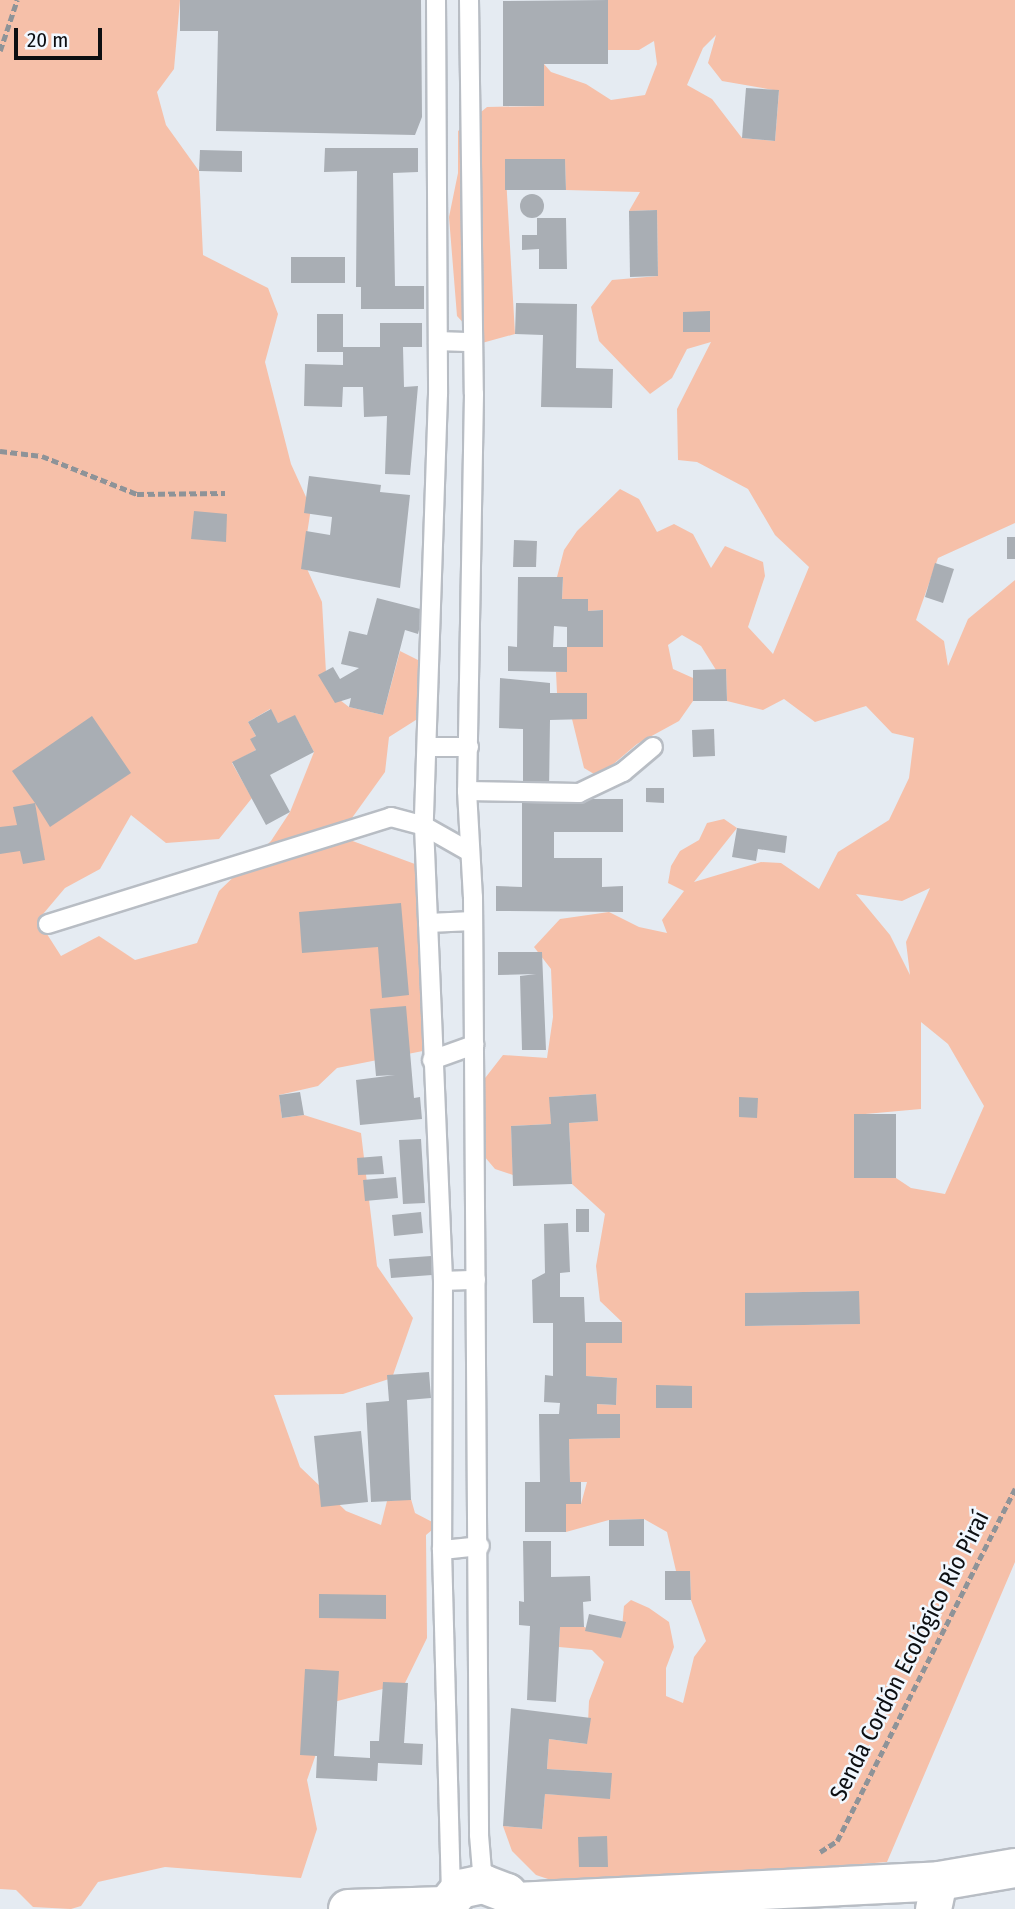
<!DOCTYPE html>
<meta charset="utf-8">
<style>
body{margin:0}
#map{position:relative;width:1015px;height:1909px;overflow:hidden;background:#e5ebf2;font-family:"Fira Sans Condensed",sans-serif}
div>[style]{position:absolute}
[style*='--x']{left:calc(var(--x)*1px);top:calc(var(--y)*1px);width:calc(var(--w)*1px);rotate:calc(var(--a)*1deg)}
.green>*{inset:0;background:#f6c0a9}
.building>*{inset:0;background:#a9aeb4}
.round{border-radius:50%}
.path>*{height:4.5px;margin-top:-2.25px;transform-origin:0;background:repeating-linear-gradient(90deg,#8e9398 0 7px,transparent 0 10.5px)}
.roads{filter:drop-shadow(2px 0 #b8bdc4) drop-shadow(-2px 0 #b8bdc4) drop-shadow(0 2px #b8bdc4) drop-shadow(0 -2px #b8bdc4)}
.lane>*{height:18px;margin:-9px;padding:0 9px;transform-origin:9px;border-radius:9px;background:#fff}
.street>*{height:35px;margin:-17.5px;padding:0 17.5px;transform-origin:17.5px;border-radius:17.5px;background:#fff}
.primary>*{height:38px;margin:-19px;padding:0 19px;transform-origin:19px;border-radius:19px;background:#fff}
span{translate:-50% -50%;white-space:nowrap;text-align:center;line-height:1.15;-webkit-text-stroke:5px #f2f8ff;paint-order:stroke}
.street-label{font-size:24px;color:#0d0f12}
.scale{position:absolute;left:14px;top:28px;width:88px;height:32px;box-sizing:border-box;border:4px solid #0d0f12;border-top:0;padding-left:9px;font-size:21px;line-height:24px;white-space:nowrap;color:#0d0f12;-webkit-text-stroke:5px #f2f8ff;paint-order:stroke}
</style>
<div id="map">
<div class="green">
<i style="clip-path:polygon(evenodd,0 0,180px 0,174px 69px,157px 92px,166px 125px,199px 171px,203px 255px,268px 288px,278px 314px,265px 362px,291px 464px,311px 508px,303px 560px,322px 602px,327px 690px,349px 707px,383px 715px,400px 651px,422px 662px,440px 682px,419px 718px,389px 737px,385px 772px,339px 836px,423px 867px,438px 1048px,337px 1068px,318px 1086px,279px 1095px,282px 1118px,304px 1115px,361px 1133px,377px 1266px,413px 1318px,392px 1378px,343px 1394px,274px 1395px,300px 1467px,346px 1511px,381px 1525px,387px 1501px,411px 1499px,415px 1513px,438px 1525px,426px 1535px,427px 1638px,405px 1683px,334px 1702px,307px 1780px,317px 1829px,301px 1878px,165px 1867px,98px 1882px,81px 1906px,71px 1909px,33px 1907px,16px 1890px,0 1889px,0 0,270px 709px,278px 723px,295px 716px,314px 752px,290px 812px,271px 841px,219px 891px,197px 943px,135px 960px,99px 936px,61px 956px,38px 920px,65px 888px,100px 869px,131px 815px,166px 843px,219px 839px,252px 798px,232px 763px,256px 750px,251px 739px,256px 736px,248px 722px,270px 709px)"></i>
<i style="clip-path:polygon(evenodd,608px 0,1015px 0,1015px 523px,938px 558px,916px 620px,944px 641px,948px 666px,968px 619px,1015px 580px,1015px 1562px,887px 1862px,602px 1884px,557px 1882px,536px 1875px,512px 1851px,503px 1826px,542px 1829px,545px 1794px,610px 1798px,611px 1773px,547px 1769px,549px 1739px,587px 1744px,589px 1701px,604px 1662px,592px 1650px,559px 1647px,560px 1627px,584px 1627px,621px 1638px,624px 1606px,631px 1600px,649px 1608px,669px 1622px,674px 1647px,666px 1668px,666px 1696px,683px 1703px,694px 1657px,706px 1641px,691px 1600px,690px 1571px,676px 1571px,667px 1532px,644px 1519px,609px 1520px,566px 1532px,566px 1504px,581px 1504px,587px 1482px,570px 1482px,569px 1439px,620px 1438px,620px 1414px,597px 1414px,597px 1404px,616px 1405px,617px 1378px,586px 1376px,586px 1343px,622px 1343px,622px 1322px,600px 1301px,596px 1266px,605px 1214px,572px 1184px,569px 1123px,597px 1121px,596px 1094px,550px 1097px,551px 1124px,511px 1126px,513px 1175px,495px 1169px,484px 1156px,474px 1128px,482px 1082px,503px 1055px,547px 1058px,553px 1017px,551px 969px,534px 947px,560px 919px,609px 912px,639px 927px,667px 933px,662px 920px,684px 891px,668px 883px,671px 866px,680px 851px,699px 840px,707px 823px,724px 819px,737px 828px,694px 882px,761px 862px,781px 863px,819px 889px,838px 852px,889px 820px,909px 778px,914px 738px,892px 733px,866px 706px,815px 722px,784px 699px,763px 710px,727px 701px,726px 669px,716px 670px,701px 646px,682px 635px,668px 645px,673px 669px,693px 678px,693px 701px,679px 721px,637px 744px,604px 772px,594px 774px,584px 768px,572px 719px,587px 719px,587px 693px,557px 693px,556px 672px,567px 671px,567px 647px,602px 610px,588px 611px,588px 599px,562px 599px,563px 578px,557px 577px,564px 550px,577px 531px,620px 489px,639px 499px,657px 532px,674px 524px,693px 534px,711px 568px,725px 546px,763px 562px,765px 576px,748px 627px,773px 654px,809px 567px,775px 535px,748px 489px,697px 462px,678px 460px,677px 409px,711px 342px,687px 349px,672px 378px,650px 394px,599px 341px,591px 307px,612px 280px,658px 276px,657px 210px,629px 211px,640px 192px,566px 190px,565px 159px,505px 159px,515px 334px,482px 343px,457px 316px,449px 217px,458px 173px,458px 131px,487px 107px,544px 106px,544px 64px,551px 72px,586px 84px,611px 100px,645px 95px,657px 64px,654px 41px,639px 50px,608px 50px,608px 0,716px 35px,708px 63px,722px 81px,779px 91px,775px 141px,742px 138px,712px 99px,687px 85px,703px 48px,716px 35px,608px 0,930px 888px,906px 942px,910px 975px,890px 935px,856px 894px,902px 901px,930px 888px,608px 0,921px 1022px,948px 1044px,984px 1106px,945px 1194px,911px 1188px,896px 1178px,854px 1178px,854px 1115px,921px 1109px,921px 1022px,608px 0,859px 1291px,859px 1324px,745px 1326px,745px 1293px,859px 1291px)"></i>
</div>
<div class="building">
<i style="clip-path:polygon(180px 0,421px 0,422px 117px,415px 135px,216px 131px,218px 31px,180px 31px)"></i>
<i style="clip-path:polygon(608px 0,608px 64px,544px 64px,544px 106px,503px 106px,503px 1px)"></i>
<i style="clip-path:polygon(746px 88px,779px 90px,775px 141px,742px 138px)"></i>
<i style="clip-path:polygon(325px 148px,418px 148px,418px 172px,393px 173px,395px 286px,424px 286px,424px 309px,361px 309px,361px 287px,356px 287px,357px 171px,324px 172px)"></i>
<i style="clip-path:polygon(200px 150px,242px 151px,242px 172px,199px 171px)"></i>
<i style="clip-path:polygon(505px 159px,565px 159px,566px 190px,505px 190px)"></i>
<i class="round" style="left:520px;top:194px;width:24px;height:24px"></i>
<i style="clip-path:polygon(657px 210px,658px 276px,630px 277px,629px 211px)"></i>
<i style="clip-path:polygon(537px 218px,566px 218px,567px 269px,539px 269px,539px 249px,522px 250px,522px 235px,537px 235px)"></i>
<i style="clip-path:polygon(291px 257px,345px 257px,345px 283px,291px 283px)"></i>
<i style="clip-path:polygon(516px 303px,577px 304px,576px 368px,613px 369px,612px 408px,541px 407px,543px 335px,515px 334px)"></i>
<i style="clip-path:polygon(710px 311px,710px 332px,683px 332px,683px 312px)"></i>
<i style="clip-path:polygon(317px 314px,343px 314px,343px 347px,380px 347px,380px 323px,422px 323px,422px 347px,403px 347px,404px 387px,418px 386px,410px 475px,385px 474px,387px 416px,364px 417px,363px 387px,343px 387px,342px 407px,304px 406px,305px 364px,343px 365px,343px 352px,317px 352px)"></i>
<i style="clip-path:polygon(309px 476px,381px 485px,380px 492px,410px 495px,400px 588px,301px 569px,306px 531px,330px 535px,332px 517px,304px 513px)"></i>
<i style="clip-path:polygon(194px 511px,227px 514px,226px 542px,191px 539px)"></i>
<i style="clip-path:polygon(1007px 537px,1015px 537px,1015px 559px,1007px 559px)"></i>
<i style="clip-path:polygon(514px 540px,537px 541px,536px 567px,513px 567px)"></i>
<i style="clip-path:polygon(935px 563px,954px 569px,943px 603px,925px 597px)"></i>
<i style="clip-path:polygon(518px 577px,563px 577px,562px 599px,588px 599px,588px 611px,603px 610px,603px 647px,567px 647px,567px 627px,554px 626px,553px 647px,567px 647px,567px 672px,508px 671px,508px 646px,517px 647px)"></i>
<i style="clip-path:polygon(377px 598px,424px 610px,418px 634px,405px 630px,383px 715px,349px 707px,351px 698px,335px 703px,318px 675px,333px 667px,340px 679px,359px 668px,341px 664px,349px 631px,367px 635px)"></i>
<i style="clip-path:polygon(726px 669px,727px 701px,693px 701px,693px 670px)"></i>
<i style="clip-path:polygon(500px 678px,550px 683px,550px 693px,587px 693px,587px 719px,550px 720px,549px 792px,523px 792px,523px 729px,499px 728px)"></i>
<i style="clip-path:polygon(271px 709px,278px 723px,295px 715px,314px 752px,270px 775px,290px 812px,266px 825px,232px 762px,256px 750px,250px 739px,256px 736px,248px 722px)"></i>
<i style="clip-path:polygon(92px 716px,131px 773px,50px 827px,35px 803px,45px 860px,23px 864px,20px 851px,0 854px,0 827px,17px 825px,13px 807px,35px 803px,12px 771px)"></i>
<i style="clip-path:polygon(714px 729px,715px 756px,693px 757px,692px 730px)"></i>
<i style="clip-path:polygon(646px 788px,664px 788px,664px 803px,646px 802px)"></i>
<i style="clip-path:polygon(522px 799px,623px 799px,623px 832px,554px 832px,554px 858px,602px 858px,602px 887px,623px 886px,623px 912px,496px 911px,496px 886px,522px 887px)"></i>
<i style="clip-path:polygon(737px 828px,787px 836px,785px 853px,758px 849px,756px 861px,732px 857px)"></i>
<i style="clip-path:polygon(401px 903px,409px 995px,382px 998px,378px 947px,302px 953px,299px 912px)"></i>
<i style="clip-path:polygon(498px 952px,542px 952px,546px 1050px,522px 1050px,520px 976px,536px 974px,498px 975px)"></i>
<i style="clip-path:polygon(406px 1006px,414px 1098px,420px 1097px,422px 1119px,360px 1125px,356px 1080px,395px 1075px,376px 1076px,370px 1009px)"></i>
<i style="clip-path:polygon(300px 1092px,304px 1115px,282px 1118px,279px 1095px)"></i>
<i style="clip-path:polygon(596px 1094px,598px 1121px,569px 1123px,572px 1184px,513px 1186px,511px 1126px,551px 1124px,549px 1097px)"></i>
<i style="clip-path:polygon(739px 1097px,758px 1098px,757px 1118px,739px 1117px)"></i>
<i style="clip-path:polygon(854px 1114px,896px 1114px,896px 1178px,854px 1178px)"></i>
<i style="clip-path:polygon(421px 1139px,425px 1203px,403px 1204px,399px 1140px)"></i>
<i style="clip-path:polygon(382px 1156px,384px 1174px,358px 1175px,357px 1158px)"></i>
<i style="clip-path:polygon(396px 1177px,398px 1198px,365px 1201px,363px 1180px)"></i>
<i style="clip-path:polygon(576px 1209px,589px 1209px,589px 1232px,576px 1232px)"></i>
<i style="clip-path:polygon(421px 1212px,423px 1233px,394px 1236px,392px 1215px)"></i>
<i style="clip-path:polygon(568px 1223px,570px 1272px,560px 1273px,560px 1297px,584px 1297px,585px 1322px,622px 1322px,622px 1343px,586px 1343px,586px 1376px,617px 1378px,616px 1405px,597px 1404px,597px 1414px,620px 1414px,620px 1438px,569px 1439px,570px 1482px,581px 1482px,581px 1504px,566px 1504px,566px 1532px,525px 1532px,525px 1482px,540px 1482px,539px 1414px,559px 1414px,560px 1403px,544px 1402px,545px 1375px,553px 1376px,553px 1323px,533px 1323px,532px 1280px,545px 1273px,544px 1224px)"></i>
<i style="clip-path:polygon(431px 1256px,432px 1275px,391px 1278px,389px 1259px)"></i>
<i style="clip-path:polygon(859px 1291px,860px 1324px,745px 1326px,745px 1293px)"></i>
<i style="clip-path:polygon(429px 1372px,431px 1398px,407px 1400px,411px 1500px,371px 1502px,366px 1403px,389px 1401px,387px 1375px)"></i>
<i style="clip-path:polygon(656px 1385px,692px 1386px,692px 1408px,656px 1408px)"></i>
<i style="clip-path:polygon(361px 1431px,368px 1502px,321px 1507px,314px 1436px)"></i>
<i style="clip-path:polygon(644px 1519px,644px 1546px,609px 1546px,609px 1520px)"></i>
<i style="clip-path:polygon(523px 1541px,551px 1541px,551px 1577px,590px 1576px,591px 1601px,583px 1602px,584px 1627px,560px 1627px,556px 1702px,527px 1700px,530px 1626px,519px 1625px,519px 1601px,524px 1602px)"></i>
<i style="clip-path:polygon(665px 1571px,690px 1571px,691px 1600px,665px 1600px)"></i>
<i style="clip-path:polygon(319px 1594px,386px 1595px,386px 1619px,319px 1618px)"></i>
<i style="clip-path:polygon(589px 1614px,626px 1622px,621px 1638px,585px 1631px)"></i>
<i style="clip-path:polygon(305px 1669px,339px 1671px,334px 1756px,370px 1758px,370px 1741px,379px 1741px,383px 1682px,408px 1683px,404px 1743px,423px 1744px,422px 1765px,378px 1763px,377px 1781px,316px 1778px,317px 1756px,300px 1755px)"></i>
<i style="clip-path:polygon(511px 1708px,591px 1718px,587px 1744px,549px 1739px,547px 1769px,612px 1773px,610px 1799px,545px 1794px,542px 1829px,503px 1826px)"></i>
<i style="clip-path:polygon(607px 1836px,608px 1867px,579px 1867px,578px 1837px)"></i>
</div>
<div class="path">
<i style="--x:0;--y:51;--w:54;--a:-71.6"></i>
<i style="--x:0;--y:451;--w:42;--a:6.8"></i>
<i style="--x:42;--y:456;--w:102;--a:21.8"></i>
<i style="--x:137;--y:494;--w:88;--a:-0.7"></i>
<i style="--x:820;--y:1852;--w:20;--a:-33"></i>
<i style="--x:837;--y:1841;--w:395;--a:-63.2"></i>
</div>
<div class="roads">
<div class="lane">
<i style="--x:436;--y:0;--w:394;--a:89.7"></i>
<i style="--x:438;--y:394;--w:432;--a:91.9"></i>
<i style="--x:424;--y:826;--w:455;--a:87.6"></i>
<i style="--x:443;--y:1281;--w:269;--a:90.2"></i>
<i style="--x:442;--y:1550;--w:346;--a:88.5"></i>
<i style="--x:469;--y:0;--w:394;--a:89.3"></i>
<i style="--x:474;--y:394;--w:397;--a:91"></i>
<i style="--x:467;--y:791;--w:106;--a:86.8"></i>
<i style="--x:473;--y:897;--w:938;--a:89.63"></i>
<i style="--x:479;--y:1835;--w:49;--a:85.3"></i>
<i style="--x:438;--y:341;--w:35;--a:2"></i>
<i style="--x:427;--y:747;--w:42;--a:0"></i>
<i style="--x:467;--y:791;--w:112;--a:1"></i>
<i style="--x:579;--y:793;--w:49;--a:-25.5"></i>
<i style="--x:623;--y:772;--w:39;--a:-40"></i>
<i style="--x:428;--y:923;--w:45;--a:-2.5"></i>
<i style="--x:48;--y:924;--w:359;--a:-17.3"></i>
<i style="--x:391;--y:817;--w:34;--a:15"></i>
<i style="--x:424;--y:826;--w:53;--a:29.5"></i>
<i style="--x:432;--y:1060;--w:45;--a:-19.7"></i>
<i style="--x:443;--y:1281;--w:33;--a:-2"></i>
<i style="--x:442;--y:1550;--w:38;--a:-6"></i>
</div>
<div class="street">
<i style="--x:933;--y:1909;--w:29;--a:-78"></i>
</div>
<div class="primary">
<i style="--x:516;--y:1902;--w:424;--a:-2.8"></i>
<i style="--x:939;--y:1881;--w:77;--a:-9.7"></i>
<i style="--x:348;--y:1909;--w:97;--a:-1.8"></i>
<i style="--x:444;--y:1909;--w:26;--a:-51"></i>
<i style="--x:460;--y:1889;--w:24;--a:-12"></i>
<i style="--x:483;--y:1884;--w:26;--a:21"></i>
<i style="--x:507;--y:1893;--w:20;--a:53"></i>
</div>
</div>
<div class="street-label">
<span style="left:910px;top:1656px;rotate:-63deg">Senda Cordón Ecológico Río Piraí</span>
</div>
<div class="scale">20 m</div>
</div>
